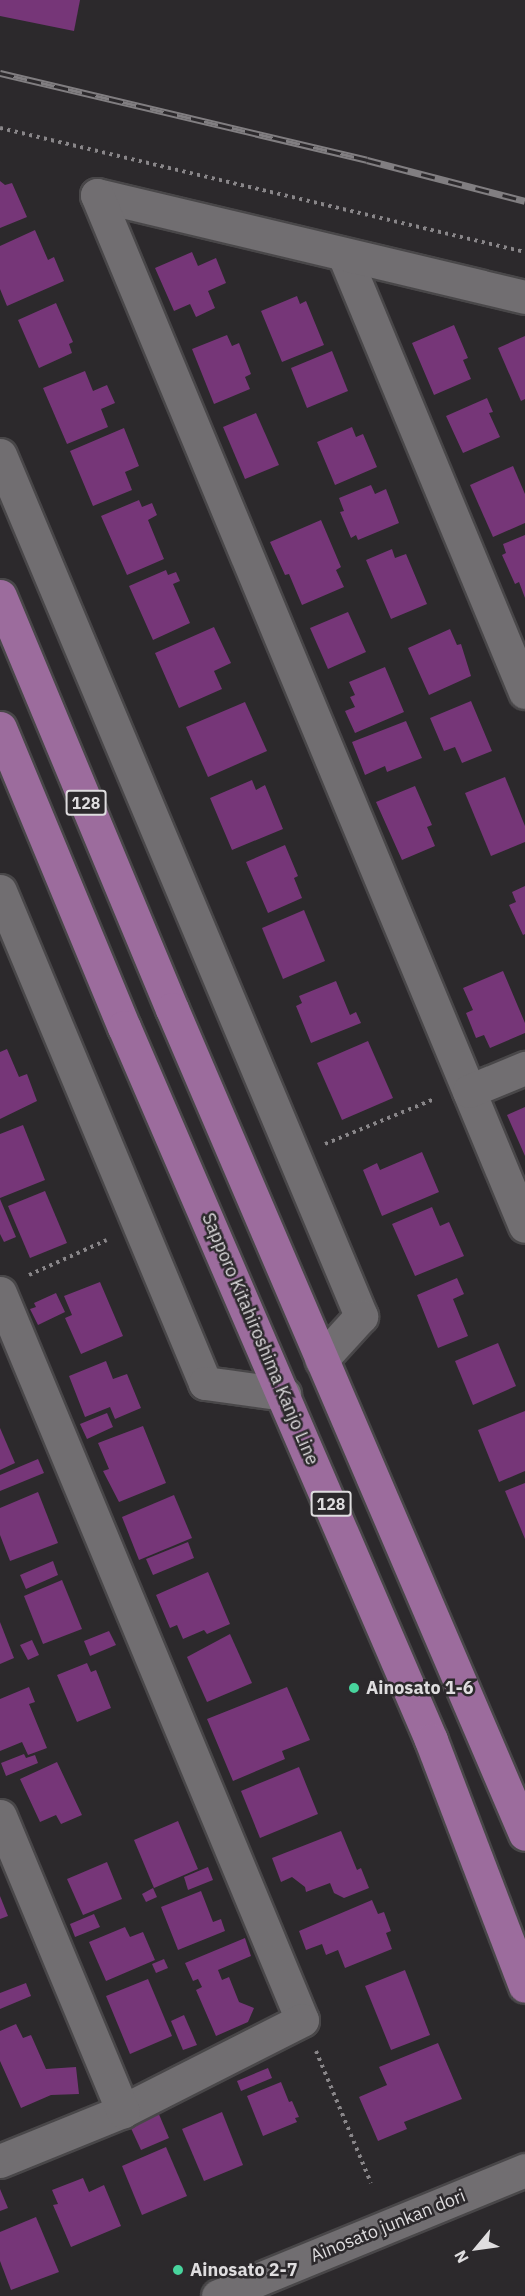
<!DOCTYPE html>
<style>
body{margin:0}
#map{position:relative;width:525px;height:2296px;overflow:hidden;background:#2c292c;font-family:"IBM Plex Sans",sans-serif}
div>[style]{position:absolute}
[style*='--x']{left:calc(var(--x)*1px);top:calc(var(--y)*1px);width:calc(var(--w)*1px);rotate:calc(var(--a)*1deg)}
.building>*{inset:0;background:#763678}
.path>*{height:4px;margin-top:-2px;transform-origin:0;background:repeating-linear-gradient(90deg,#898689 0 3px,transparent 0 7.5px)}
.roads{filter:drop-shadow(2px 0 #494749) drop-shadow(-2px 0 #494749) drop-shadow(0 2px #494749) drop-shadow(0 -2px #494749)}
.minor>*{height:33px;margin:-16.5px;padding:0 16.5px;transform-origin:16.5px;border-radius:16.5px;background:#716e71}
.tertiary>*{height:33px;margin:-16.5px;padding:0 16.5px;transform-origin:16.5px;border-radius:16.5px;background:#716e71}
.primary>*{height:33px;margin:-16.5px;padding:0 16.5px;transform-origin:16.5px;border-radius:16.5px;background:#9c6c9d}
.rail>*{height:7px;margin-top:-3.5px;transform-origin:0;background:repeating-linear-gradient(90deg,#2c292c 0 14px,#817e81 0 28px);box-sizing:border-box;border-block:2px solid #817e81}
.dots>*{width:16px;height:16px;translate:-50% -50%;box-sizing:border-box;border:3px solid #2c292c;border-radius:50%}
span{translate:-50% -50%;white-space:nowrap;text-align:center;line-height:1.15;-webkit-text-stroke:5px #2c292c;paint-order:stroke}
.shield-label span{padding:2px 4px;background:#2c292c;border:2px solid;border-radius:4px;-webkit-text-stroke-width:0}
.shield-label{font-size:16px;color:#dfdddf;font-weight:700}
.street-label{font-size:18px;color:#dfdddf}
.poi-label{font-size:18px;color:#dfdddf;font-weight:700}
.left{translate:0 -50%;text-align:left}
.north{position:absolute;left:447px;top:2218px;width:60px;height:60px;-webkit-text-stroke:4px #2c292c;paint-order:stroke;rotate:241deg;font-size:16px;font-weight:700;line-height:24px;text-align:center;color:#dfdddf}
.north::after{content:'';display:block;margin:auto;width:21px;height:27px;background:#dfdddf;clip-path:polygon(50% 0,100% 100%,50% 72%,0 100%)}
</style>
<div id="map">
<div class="building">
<i style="clip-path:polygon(0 0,80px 0,74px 31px,0 16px)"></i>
<i style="clip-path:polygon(0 181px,5px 185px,12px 183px,27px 217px,0 228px)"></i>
<i style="clip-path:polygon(35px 230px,48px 260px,54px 257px,64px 281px,7px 306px,0 289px,0 246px)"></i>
<i style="clip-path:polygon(192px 252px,198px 266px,216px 258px,226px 283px,208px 291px,215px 308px,196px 317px,190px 304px,174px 311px,155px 268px)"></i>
<i style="clip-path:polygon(297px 296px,300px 304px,306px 301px,324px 345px,282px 362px,261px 311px)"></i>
<i style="clip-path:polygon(56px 303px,73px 342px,69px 344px,72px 353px,39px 368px,18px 320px)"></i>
<i style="clip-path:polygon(454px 325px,468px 358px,463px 360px,471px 379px,434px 395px,412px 343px)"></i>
<i style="clip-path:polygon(227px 335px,232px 346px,239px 343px,251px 374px,245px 377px,250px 389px,214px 404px,192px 349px)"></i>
<i style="clip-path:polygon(525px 336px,525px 399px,521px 401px,498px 348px)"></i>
<i style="clip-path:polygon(332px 351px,348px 391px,307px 408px,291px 368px)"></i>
<i style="clip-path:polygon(85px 371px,93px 391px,107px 385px,115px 403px,101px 409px,108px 427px,67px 444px,43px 388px)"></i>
<i style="clip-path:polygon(487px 398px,493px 412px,489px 413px,500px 437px,463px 453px,446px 416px)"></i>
<i style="clip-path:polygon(256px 413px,279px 465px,245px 479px,223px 427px)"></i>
<i style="clip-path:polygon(352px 427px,356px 437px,363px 434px,377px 467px,335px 485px,317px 442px)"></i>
<i style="clip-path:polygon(124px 428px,139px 466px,125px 472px,132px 490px,93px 506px,70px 451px)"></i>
<i style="clip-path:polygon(513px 466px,525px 494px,525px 523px,493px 537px,470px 485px)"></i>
<i style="clip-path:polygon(371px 485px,375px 494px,386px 489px,399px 523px,358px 540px,356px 535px,351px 538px,340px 512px,344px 511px,339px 498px)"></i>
<i style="clip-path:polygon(139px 500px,142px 507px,152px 503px,157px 515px,148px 520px,164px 559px,127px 575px,101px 516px)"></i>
<i style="clip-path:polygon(321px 520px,341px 567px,336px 570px,344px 587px,302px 605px,289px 574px,285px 575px,270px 542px)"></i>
<i style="clip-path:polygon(525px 535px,525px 598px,519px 582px,515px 584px,502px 555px,506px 553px,503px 544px)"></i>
<i style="clip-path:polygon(392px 549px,395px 558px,406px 554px,427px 604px,391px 619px,366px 560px)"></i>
<i style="clip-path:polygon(166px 570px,168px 575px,176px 572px,180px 581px,173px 584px,190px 623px,153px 640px,129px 586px)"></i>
<i style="clip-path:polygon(348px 612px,366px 652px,328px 669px,310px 628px)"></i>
<i style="clip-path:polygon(214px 627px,231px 663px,214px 671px,222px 689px,179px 708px,155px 653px)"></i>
<i style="clip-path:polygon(450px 629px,457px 645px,461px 644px,471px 676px,429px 695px,408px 648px)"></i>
<i style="clip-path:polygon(385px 667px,404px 712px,355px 733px,345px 711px,355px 707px,350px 697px,355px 695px,349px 682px)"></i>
<i style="clip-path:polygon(471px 701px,492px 751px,462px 763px,455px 747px,444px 751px,430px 718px)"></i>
<i style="clip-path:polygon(245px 702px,267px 751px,208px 777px,186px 727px)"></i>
<i style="clip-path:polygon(406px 721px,422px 758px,387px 772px,385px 766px,365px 775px,352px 742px)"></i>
<i style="clip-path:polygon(505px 777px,525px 826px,525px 842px,491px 856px,465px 793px)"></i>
<i style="clip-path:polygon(252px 780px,256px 790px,265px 785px,283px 829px,232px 850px,210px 798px)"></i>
<i style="clip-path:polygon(415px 786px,432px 825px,427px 827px,435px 846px,402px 860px,376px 802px)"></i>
<i style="clip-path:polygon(285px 845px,298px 876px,294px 878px,302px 898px,268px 913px,246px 862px)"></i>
<i style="clip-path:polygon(525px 886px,525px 934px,523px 935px,509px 905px,516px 902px,512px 892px)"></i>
<i style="clip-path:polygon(304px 910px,325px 961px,283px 979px,262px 928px)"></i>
<i style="clip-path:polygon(503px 971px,525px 1023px,525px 1033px,490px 1048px,484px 1035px,476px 1038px,466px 1013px,473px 1010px,463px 988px)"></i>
<i style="clip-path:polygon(336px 981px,350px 1015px,356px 1012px,361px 1023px,311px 1043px,296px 1006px,302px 1003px,299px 996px)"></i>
<i style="clip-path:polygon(368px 1041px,393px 1098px,342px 1120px,317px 1063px)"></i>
<i style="clip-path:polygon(7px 1049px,19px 1077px,27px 1074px,37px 1101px,0 1119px,0 1052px)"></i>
<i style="clip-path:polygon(525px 1107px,525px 1156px,507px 1115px)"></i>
<i style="clip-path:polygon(23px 1125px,45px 1180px,0 1198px,0 1134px)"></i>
<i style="clip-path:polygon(422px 1152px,439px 1192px,382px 1216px,363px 1170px,377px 1163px,380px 1170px)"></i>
<i style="clip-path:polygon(45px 1191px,67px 1243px,30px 1258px,8px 1206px)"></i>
<i style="clip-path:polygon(0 1199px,16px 1237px,4px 1242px,0 1234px)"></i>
<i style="clip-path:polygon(432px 1207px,440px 1226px,449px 1222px,464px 1256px,415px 1276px,392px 1224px)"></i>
<i style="clip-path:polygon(457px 1278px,464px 1294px,453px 1299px,468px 1336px,438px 1348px,417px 1295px)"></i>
<i style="clip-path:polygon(100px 1282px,123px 1336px,81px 1354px,65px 1318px,72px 1315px,64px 1296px)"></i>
<i style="clip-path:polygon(56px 1293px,65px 1312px,38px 1325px,30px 1309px,36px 1307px,34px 1303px)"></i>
<i style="clip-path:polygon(498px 1343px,516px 1386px,473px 1405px,455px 1361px)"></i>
<i style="clip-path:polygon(106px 1361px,113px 1379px,127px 1374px,141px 1408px,115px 1419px,110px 1407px,85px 1417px,69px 1376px)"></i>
<i style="clip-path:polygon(525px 1411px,525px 1471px,499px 1482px,478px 1430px)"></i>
<i style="clip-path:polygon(107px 1413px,113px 1427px,87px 1439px,80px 1424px)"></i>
<i style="clip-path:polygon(143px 1426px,166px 1483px,119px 1502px,103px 1471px,109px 1469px,98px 1443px)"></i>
<i style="clip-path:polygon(0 1428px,15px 1463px,0 1470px)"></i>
<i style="clip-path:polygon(38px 1459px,44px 1473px,0 1491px,0 1475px)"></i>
<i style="clip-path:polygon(525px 1483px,525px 1539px,505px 1491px)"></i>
<i style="clip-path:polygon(38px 1492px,58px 1543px,10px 1561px,0 1535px,0 1508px)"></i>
<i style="clip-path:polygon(174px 1495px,192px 1538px,139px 1560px,122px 1517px)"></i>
<i style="clip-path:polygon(188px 1542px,194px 1558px,153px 1575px,146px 1559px)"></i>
<i style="clip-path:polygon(53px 1561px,58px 1575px,26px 1589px,20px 1575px)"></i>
<i style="clip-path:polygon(208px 1572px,230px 1624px,207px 1634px,204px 1630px,183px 1639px,177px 1625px,170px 1628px,156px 1595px)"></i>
<i style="clip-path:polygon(62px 1580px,82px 1629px,43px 1644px,24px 1596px)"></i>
<i style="clip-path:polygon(0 1622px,14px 1658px,0 1664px)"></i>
<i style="clip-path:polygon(109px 1631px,116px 1645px,90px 1656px,84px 1641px)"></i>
<i style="clip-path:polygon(230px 1634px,252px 1683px,207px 1702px,187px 1657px)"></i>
<i style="clip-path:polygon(32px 1640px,39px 1655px,28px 1660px,20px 1645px)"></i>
<i style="clip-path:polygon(87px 1663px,91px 1672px,96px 1670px,111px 1708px,77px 1722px,57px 1675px)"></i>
<i style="clip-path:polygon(29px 1687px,35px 1702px,29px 1704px,47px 1748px,28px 1755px,22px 1742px,0 1751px,0 1699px)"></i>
<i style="clip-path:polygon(287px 1687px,310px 1740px,282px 1751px,285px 1759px,233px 1781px,207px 1719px)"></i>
<i style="clip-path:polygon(24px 1754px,26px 1758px,35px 1755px,38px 1763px,6px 1776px,1px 1763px)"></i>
<i style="clip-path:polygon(57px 1762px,82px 1815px,61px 1824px,56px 1815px,40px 1822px,20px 1779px)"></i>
<i style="clip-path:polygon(299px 1767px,318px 1814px,260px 1838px,241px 1791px)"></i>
<i style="clip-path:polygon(178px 1821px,198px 1869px,154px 1888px,134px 1840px)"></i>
<i style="clip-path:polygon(341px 1831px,357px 1870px,361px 1868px,369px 1888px,344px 1898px,334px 1893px,330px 1883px,306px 1892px,305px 1887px,292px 1877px,281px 1882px,272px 1858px)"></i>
<i style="clip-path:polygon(107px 1862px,122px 1899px,83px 1915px,67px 1879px)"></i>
<i style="clip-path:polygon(208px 1867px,213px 1880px,188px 1890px,184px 1877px)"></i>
<i style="clip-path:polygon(153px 1888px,157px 1897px,146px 1902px,142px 1894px)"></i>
<i style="clip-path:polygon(201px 1891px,213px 1922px,221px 1919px,225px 1931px,178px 1950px,161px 1907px)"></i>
<i style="clip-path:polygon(0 1896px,8px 1916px,0 1919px)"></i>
<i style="clip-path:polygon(372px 1900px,378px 1914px,384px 1912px,391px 1931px,386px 1933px,392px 1949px,345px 1968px,338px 1950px,326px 1955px,322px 1944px,306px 1950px,299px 1931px)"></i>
<i style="clip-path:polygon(94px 1914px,100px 1927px,75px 1937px,70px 1924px)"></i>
<i style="clip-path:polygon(125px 1927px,130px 1937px,143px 1932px,155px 1960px,106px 1981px,89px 1942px)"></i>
<i style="clip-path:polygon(245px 1938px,251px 1956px,218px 1970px,222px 1980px,229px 1977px,239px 2002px,254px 2008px,248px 2022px,216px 2036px,196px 1990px,202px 1987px,198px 1979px,193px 1981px,185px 1963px)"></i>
<i style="clip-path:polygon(164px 1959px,168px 1968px,156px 1973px,152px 1964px)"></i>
<i style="clip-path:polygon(405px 1970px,430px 2035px,391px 2050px,365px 1986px)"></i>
<i style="clip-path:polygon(148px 1979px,172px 2036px,130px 2054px,106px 1996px)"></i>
<i style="clip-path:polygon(26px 1983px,31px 1996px,0 2009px,0 1993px)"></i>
<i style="clip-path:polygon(184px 2015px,197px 2045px,183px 2050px,171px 2021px)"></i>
<i style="clip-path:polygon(16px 2024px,23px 2038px,31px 2035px,46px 2069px,76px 2067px,79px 2094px,51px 2095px,21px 2108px,0 2061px,0 2031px)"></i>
<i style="clip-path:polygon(438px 2043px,462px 2099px,404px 2122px,407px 2129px,378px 2141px,359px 2097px,387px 2085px,379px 2067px)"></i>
<i style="clip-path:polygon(268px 2068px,272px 2078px,241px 2091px,237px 2081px)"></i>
<i style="clip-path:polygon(281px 2082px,289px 2102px,292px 2101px,299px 2117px,295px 2118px,297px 2122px,263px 2136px,247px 2096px)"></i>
<i style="clip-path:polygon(158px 2112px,169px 2138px,141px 2150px,129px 2124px)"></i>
<i style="clip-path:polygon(222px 2112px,243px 2165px,204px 2181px,182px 2129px)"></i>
<i style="clip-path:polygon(166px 2147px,187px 2196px,142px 2215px,122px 2166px)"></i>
<i style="clip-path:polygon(83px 2178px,89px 2192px,104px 2185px,121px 2226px,71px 2247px,53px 2205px,58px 2204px,52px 2190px)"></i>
<i style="clip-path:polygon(0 2189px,8px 2208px,0 2211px)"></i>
<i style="clip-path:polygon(36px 2217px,59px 2272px,11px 2290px,0 2261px,0 2232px)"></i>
</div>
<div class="path">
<i style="--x:0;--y:128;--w:539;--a:13.29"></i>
<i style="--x:325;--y:1144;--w:118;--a:-22.4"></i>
<i style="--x:29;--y:1275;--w:85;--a:-24.2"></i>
<i style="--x:316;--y:2051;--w:143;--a:67.4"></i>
</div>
<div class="roads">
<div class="minor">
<i style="--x:344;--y:255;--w:473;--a:67.5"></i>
<i style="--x:525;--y:297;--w:440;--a:-166.6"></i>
<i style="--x:97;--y:195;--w:1116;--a:67.46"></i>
<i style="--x:0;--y:455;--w:934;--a:67.25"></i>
<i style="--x:361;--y:1316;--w:59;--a:132.3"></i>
<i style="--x:0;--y:891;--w:533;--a:67.38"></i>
<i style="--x:205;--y:1383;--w:80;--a:7.9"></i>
<i style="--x:469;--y:1091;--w:61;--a:-22.3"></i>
<i style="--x:0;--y:1293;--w:787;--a:67.44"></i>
<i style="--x:302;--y:2020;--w:201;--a:153.1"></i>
<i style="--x:123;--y:2111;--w:133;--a:157.9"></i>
<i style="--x:0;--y:1816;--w:320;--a:67.4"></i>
</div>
<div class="tertiary">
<i style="--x:218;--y:2296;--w:332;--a:-22.3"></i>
</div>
<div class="primary">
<i style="--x:0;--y:596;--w:447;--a:67.4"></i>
<i style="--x:172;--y:1009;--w:897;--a:66.83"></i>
<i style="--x:0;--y:728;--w:324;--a:67.5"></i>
<i style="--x:124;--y:1027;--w:776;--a:66.7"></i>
<i style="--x:431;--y:1740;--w:263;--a:69.1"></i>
</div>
</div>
<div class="rail">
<i style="--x:0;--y:73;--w:377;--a:13.3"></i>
<i style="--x:367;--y:160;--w:163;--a:14.5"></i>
</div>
<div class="dots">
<i style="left:354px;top:1688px;background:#48d49d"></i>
<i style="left:178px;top:2270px;background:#48d49d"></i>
</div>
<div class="shield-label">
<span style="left:86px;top:803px">128</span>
<span style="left:331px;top:1504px">128</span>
</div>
<div class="street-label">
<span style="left:260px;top:1339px;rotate:67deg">Sapporo Kitahiroshima Kanjo Line</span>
<span style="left:388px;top:2226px;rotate:-22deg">Ainosato junkan dori</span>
</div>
<div class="poi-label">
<span class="left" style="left:366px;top:1688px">Ainosato 1-6</span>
<span class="left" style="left:190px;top:2270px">Ainosato 2-7</span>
</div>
<div class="north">N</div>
</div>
